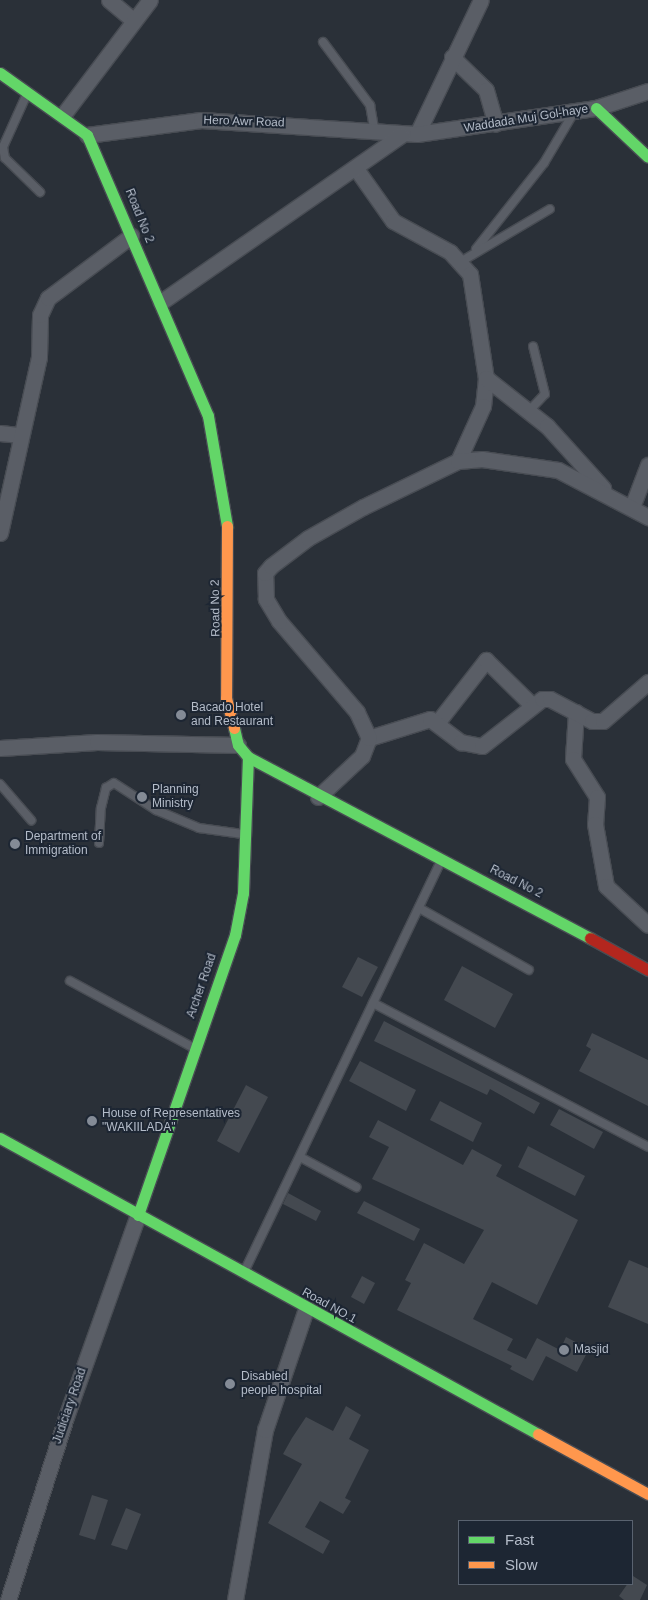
<!DOCTYPE html>
<style>
body{margin:0}
#map{position:relative;width:648px;height:1600px;overflow:hidden;background:#2a3038;font-family:Arial,sans-serif}
div>[style]{position:absolute}
[style*='--x']{left:calc(var(--x)*1px);top:calc(var(--y)*1px);width:calc(var(--w)*1px);rotate:calc(var(--a)*1deg)}
.building>*{inset:0;background:#444950}
.roads{filter:drop-shadow(1px 0 #484c53) drop-shadow(-1px 0 #484c53) drop-shadow(0 1px #484c53) drop-shadow(0 -1px #484c53)}
.lane>*{height:8px;margin:-4px;padding:0 4px;transform-origin:4px;border-radius:4px;background:#5a5e66}
.street>*{height:15px;margin:-7.5px;padding:0 7.5px;transform-origin:7.5px;border-radius:7.5px;background:#5a5e66}
.fast>*{height:11px;margin:-5.5px;padding:0 5.5px;transform-origin:5.5px;border-radius:5.5px;background:#63d668}
.slow>*{height:11px;margin:-5.5px;padding:0 5.5px;transform-origin:5.5px;border-radius:5.5px;background:#ff974d}
.jam>*{height:11px;margin:-5.5px;padding:0 5.5px;transform-origin:5.5px;border-radius:5.5px;background:#b3261e}
.dots>*{width:14px;height:14px;translate:-50% -50%;box-sizing:border-box;border:2px solid #1d2633;border-radius:50%}
span{translate:-50% -50%;white-space:nowrap;text-align:center;line-height:1.15;-webkit-text-stroke:4px #1d2633;paint-order:stroke}
.street-label{font-size:12px;color:#b4bcc9}
.poi-label{font-size:12px;color:#b4bcc9}
.left{translate:0 -50%;text-align:left}
.legend{position:absolute;left:458px;top:1520px;width:175px;height:65px;box-sizing:border-box;background:#1d2633;border:1px solid #59626f;margin:0;padding:6px 9px;list-style:none;font-size:15px;color:#b4bcc9}
.legend li{display:flex;align-items:center;gap:10px;height:25px}
.legend b{width:25px;border:1px solid #59626f}
</style>
<div id="map">
<div class="building">
<i style="clip-path:polygon(358px 957px,378px 967px,362px 997px,342px 987px)"></i>
<i style="clip-path:polygon(462px 966px,513px 994px,495px 1028px,444px 1000px)"></i>
<i style="clip-path:polygon(384px 1021px,540px 1103px,534px 1114px,490px 1089px,487px 1095px,374px 1041px)"></i>
<i style="clip-path:polygon(592px 1033px,648px 1060px,648px 1106px,579px 1071px,591px 1049px,586px 1046px)"></i>
<i style="clip-path:polygon(360px 1061px,416px 1090px,406px 1111px,349px 1081px)"></i>
<i style="clip-path:polygon(246px 1085px,268px 1097px,239px 1153px,217px 1141px)"></i>
<i style="clip-path:polygon(440px 1101px,482px 1123px,473px 1142px,430px 1120px)"></i>
<i style="clip-path:polygon(559px 1109px,603px 1132px,594px 1149px,550px 1125px)"></i>
<i style="clip-path:polygon(378px 1120px,463px 1165px,472px 1149px,502px 1165px,496px 1176px,578px 1220px,537px 1305px,492px 1282px,473px 1319px,513px 1339px,507px 1350px,526px 1359px,537px 1338px,560px 1350px,566px 1337px,589px 1349px,577px 1372px,546px 1356px,533px 1381px,510px 1369px,512px 1366px,397px 1310px,411px 1283px,405px 1280px,424px 1243px,464px 1264px,484px 1230px,372px 1179px,389px 1147px,369px 1137px)"></i>
<i style="clip-path:polygon(528px 1146px,585px 1176px,575px 1196px,518px 1167px)"></i>
<i style="clip-path:polygon(288px 1193px,321px 1211px,316px 1221px,283px 1204px)"></i>
<i style="clip-path:polygon(364px 1201px,420px 1229px,414px 1241px,357px 1213px)"></i>
<i style="clip-path:polygon(629px 1260px,648px 1268px,648px 1324px,608px 1307px)"></i>
<i style="clip-path:polygon(362px 1276px,375px 1283px,364px 1304px,351px 1297px)"></i>
<i style="clip-path:polygon(346px 1406px,361px 1415px,349px 1439px,369px 1450px,345px 1498px,351px 1501px,343px 1514px,320px 1501px,305px 1527px,330px 1541px,323px 1554px,268px 1523px,302px 1464px,283px 1454px,292px 1438px,306px 1417px,333px 1431px)"></i>
<i style="clip-path:polygon(92px 1495px,108px 1500px,95px 1540px,79px 1535px)"></i>
<i style="clip-path:polygon(126px 1508px,141px 1514px,127px 1550px,111px 1545px)"></i>
<i style="clip-path:polygon(633px 1576px,647px 1585px,640px 1600px,624px 1600px,619px 1596px)"></i>
</div>
<div class="roads">
<div class="lane">
<i style="--x:323;--y:42;--w:79;--a:53.3"></i>
<i style="--x:370;--y:105;--w:27;--a:80"></i>
<i style="--x:26;--y:96;--w:56;--a:114.3"></i>
<i style="--x:3;--y:147;--w:11;--a:80"></i>
<i style="--x:5;--y:158;--w:49;--a:44.2"></i>
<i style="--x:476;--y:249;--w:110;--a:-51.7"></i>
<i style="--x:544;--y:163;--w:59;--a:-59.5"></i>
<i style="--x:462;--y:261;--w:102;--a:-30.6"></i>
<i style="--x:529;--y:411;--w:23;--a:-47"></i>
<i style="--x:545;--y:394;--w:49;--a:-104"></i>
<i style="--x:0;--y:784;--w:48;--a:49.3"></i>
<i style="--x:99;--y:843;--w:35;--a:-87"></i>
<i style="--x:101;--y:808;--w:21;--a:-76"></i>
<i style="--x:106;--y:788;--w:9;--a:-32"></i>
<i style="--x:114;--y:783;--w:50;--a:32.7"></i>
<i style="--x:156;--y:810;--w:47;--a:22.7"></i>
<i style="--x:199;--y:828;--w:44;--a:7.8"></i>
<i style="--x:419;--y:908;--w:126;--a:29.4"></i>
<i style="--x:70;--y:981;--w:141;--a:28.4"></i>
<i style="--x:373;--y:1003;--w:310;--a:27.6"></i>
<i style="--x:300;--y:1157;--w:64;--a:28.2"></i>
<i style="--x:246;--y:1268;--w:451;--a:-64.4"></i>
</div>
<div class="street">
<i style="--x:109;--y:0;--w:30;--a:40"></i>
<i style="--x:452;--y:57;--w:47;--a:44.1"></i>
<i style="--x:486;--y:90;--w:35;--a:74"></i>
<i style="--x:63;--y:115;--w:144;--a:-52.9"></i>
<i style="--x:417;--y:134;--w:148;--a:-64.5"></i>
<i style="--x:87;--y:135;--w:115;--a:-7.5"></i>
<i style="--x:201;--y:120;--w:216;--a:3.7"></i>
<i style="--x:417;--y:134;--w:181;--a:-8.3"></i>
<i style="--x:596;--y:108;--w:55;--a:-18.1"></i>
<i style="--x:357;--y:170;--w:62;--a:54.8"></i>
<i style="--x:393;--y:221;--w:65;--a:28.5"></i>
<i style="--x:450;--y:252;--w:30;--a:48"></i>
<i style="--x:470;--y:274;--w:105;--a:81.3"></i>
<i style="--x:486;--y:378;--w:28;--a:96"></i>
<i style="--x:483;--y:406;--w:60;--a:114.4"></i>
<i style="--x:161;--y:302;--w:292;--a:-34.8"></i>
<i style="--x:486;--y:378;--w:78;--a:38.2"></i>
<i style="--x:547;--y:426;--w:84;--a:47.9"></i>
<i style="--x:0;--y:433;--w:18;--a:6"></i>
<i style="--x:632;--y:507;--w:45;--a:-69.1"></i>
<i style="--x:0;--y:533;--w:180;--a:-77.5"></i>
<i style="--x:39;--y:357;--w:42;--a:-88.6"></i>
<i style="--x:40;--y:315;--w:19;--a:-65"></i>
<i style="--x:48;--y:298;--w:104;--a:-36.8"></i>
<i style="--x:576;--y:712;--w:47;--a:93.7"></i>
<i style="--x:573;--y:759;--w:45;--a:57.7"></i>
<i style="--x:597;--y:797;--w:27;--a:94"></i>
<i style="--x:595;--y:824;--w:63;--a:79.9"></i>
<i style="--x:606;--y:886;--w:57;--a:42.9"></i>
<i style="--x:437;--y:723;--w:80;--a:-52.1"></i>
<i style="--x:486;--y:660;--w:64;--a:44.4"></i>
<i style="--x:369;--y:738;--w:64;--a:-17.3"></i>
<i style="--x:430;--y:719;--w:39;--a:37"></i>
<i style="--x:461;--y:742;--w:21;--a:11"></i>
<i style="--x:482;--y:746;--w:76;--a:-38.1"></i>
<i style="--x:542;--y:699;--w:8;--a:0"></i>
<i style="--x:550;--y:699;--w:47;--a:27.6"></i>
<i style="--x:592;--y:721;--w:11;--a:0"></i>
<i style="--x:603;--y:721;--w:60;--a:-40.9"></i>
<i style="--x:0;--y:748;--w:97;--a:-3.5"></i>
<i style="--x:97;--y:742;--w:141;--a:1.2"></i>
<i style="--x:318;--y:797;--w:60;--a:-43"></i>
<i style="--x:362;--y:756;--w:19;--a:-69"></i>
<i style="--x:369;--y:738;--w:29;--a:-115"></i>
<i style="--x:357;--y:712;--w:120;--a:-130.6"></i>
<i style="--x:279;--y:621;--w:26;--a:-121"></i>
<i style="--x:266;--y:599;--w:26;--a:-92"></i>
<i style="--x:265;--y:573;--w:9;--a:-49"></i>
<i style="--x:271;--y:566;--w:46;--a:-37.1"></i>
<i style="--x:308;--y:538;--w:63;--a:-29.4"></i>
<i style="--x:363;--y:507;--w:106;--a:-25.8"></i>
<i style="--x:458;--y:461;--w:24;--a:-5"></i>
<i style="--x:482;--y:459;--w:77;--a:8.2"></i>
<i style="--x:558;--y:470;--w:102;--a:27.6"></i>
<i style="--x:8;--y:1600;--w:192;--a:-72.4"></i>
<i style="--x:66;--y:1417;--w:214;--a:-70.4"></i>
<i style="--x:235;--y:1600;--w:173;--a:-80"></i>
<i style="--x:265;--y:1430;--w:128;--a:-71.3"></i>
</div>
<div class="fast">
<i style="--x:0;--y:73;--w:107;--a:35.5"></i>
<i style="--x:87;--y:135;--w:306;--a:66.7"></i>
<i style="--x:208;--y:416;--w:112;--a:80.2"></i>
<i style="--x:596;--y:108;--w:71;--a:43.3"></i>
<i style="--x:234;--y:728;--w:17;--a:77"></i>
<i style="--x:238;--y:745;--w:16;--a:50"></i>
<i style="--x:248;--y:757;--w:387;--a:27.9"></i>
<i style="--x:0;--y:1138;--w:614;--a:28.82"></i>
<i style="--x:138;--y:1215;--w:296;--a:-70.9"></i>
<i style="--x:235;--y:935;--w:43;--a:-79.2"></i>
<i style="--x:243;--y:893;--w:136;--a:-87.9"></i>
</div>
<div class="slow">
<i style="--x:227;--y:526;--w:172;--a:90.3"></i>
<i style="--x:226;--y:698;--w:31;--a:75"></i>
<i style="--x:538;--y:1434;--w:125;--a:28.6"></i>
</div>
<div class="jam">
<i style="--x:590;--y:938;--w:66;--a:28.9"></i>
</div>
</div>
<div class="dots">
<i style="left:181px;top:715px;background:#848b96"></i>
<i style="left:142px;top:797px;background:#848b96"></i>
<i style="left:15px;top:844px;background:#848b96"></i>
<i style="left:92px;top:1121px;background:#848b96"></i>
<i style="left:564px;top:1350px;background:#848b96"></i>
<i style="left:230px;top:1384px;background:#848b96"></i>
</div>
<div class="street-label">
<span style="left:526px;top:119px;rotate:-9deg">Waddada Muj Gol-haye</span>
<span style="left:244px;top:122px;rotate:2deg">Hero Awr Road</span>
<span style="left:139px;top:216px;rotate:68deg">Road No 2</span>
<span style="left:216px;top:608px;rotate:-91deg">Road No 2</span>
<span style="left:516px;top:882px;rotate:27deg">Road No 2</span>
<span style="left:202px;top:986px;rotate:-71deg">Archer Road</span>
<span style="left:329px;top:1306px;rotate:29deg">Road NO.1</span>
<span style="left:70px;top:1406px;rotate:-71deg">Judiciary Road</span>
</div>
<div class="poi-label">
<span class="left" style="left:191px;top:715px">Bacado Hotel<br>and Restaurant</span>
<span class="left" style="left:152px;top:797px">Planning<br>Ministry</span>
<span class="left" style="left:25px;top:844px">Department of<br>Immigration</span>
<span class="left" style="left:102px;top:1121px">House of Representatives<br>"WAKIILADA"</span>
<span class="left" style="left:574px;top:1350px">Masjid</span>
<span class="left" style="left:241px;top:1384px">Disabled<br>people hospital</span>
</div>
<ul class="legend">
<li><b style="height:6px;background:#63d668"></b>Fast</li>
<li><b style="height:6px;background:#ff974d"></b>Slow</li>
</ul>
</div>
